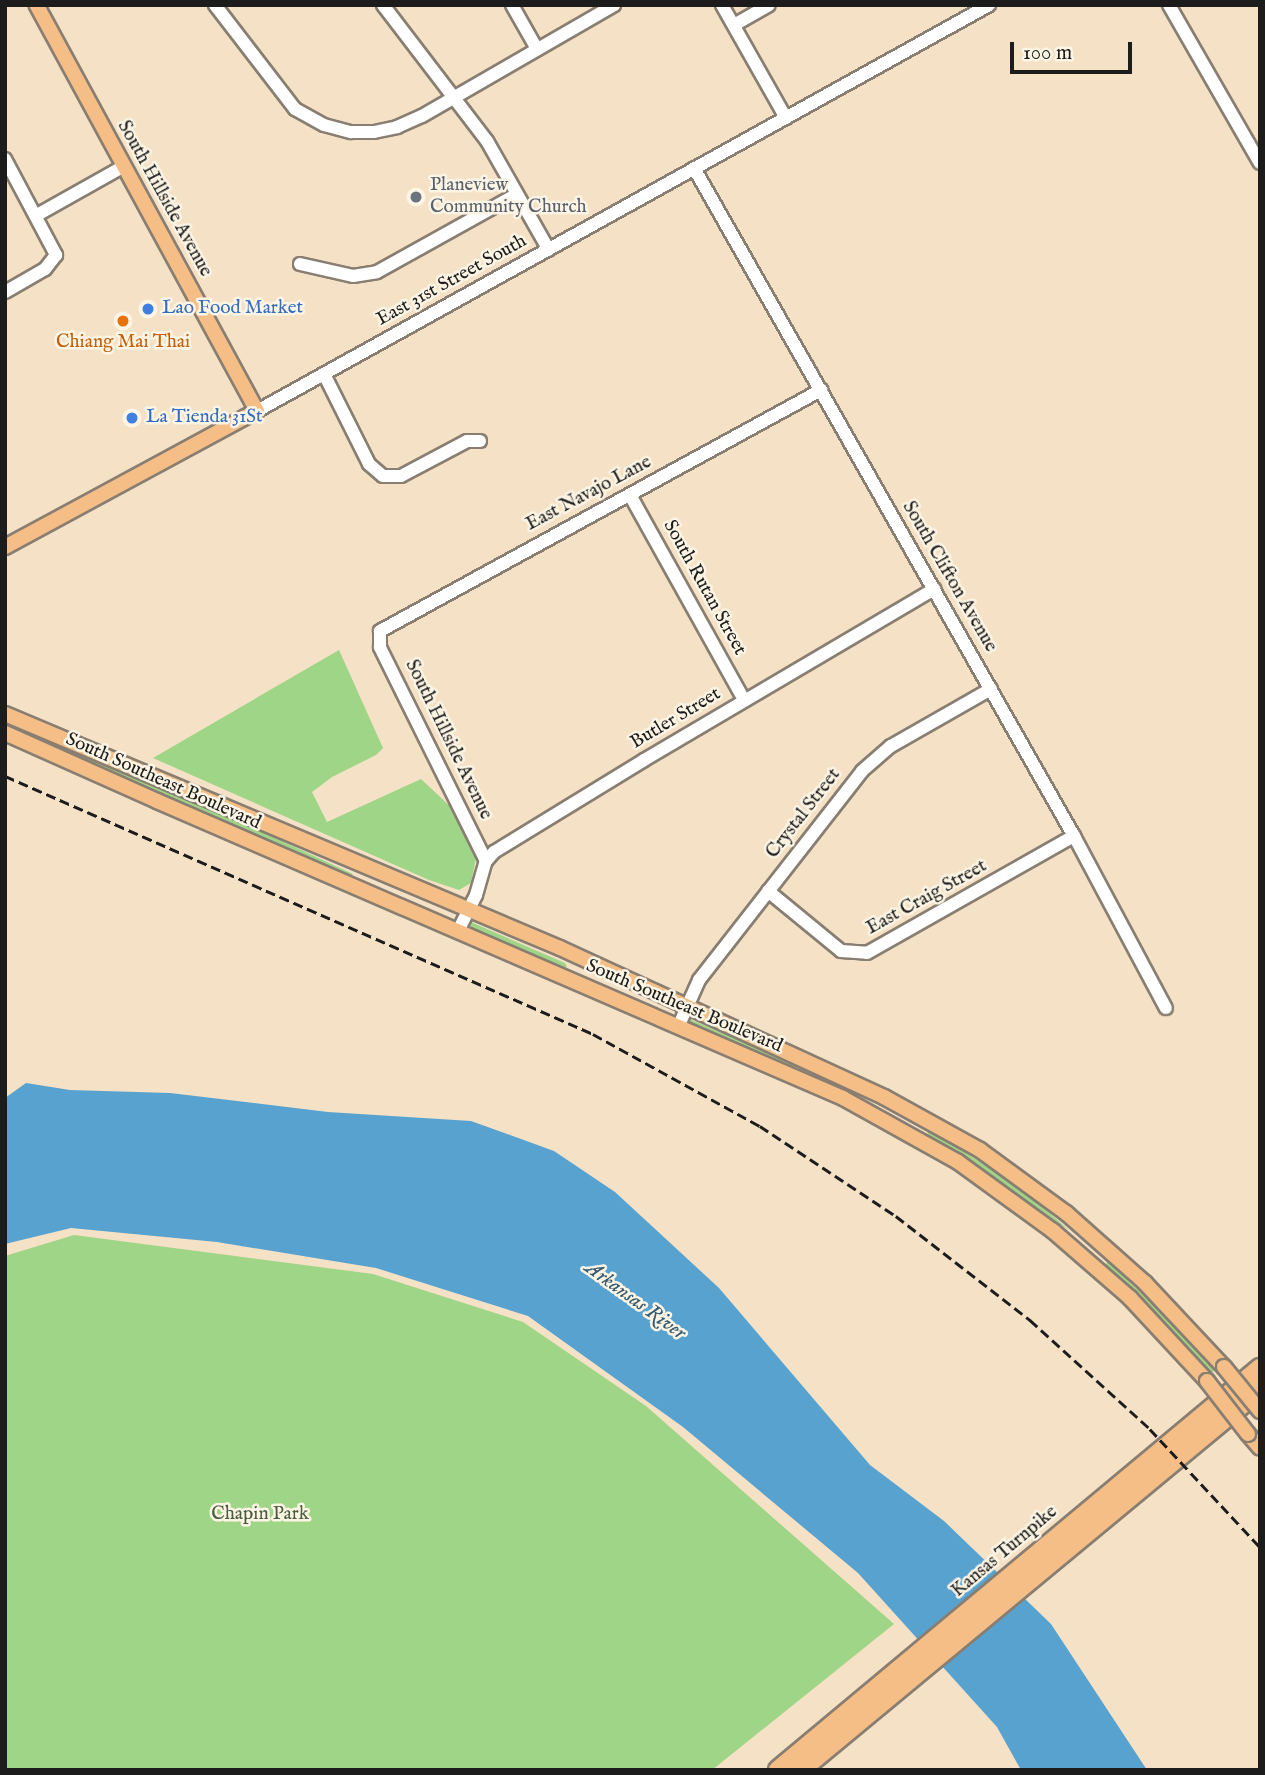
<!DOCTYPE html>
<style>
body{margin:0}
#map{position:relative;width:1265px;height:1775px;overflow:hidden;background:#f5e1c6;font-family:"IM FELL English",serif}
div>[style]{position:absolute}
[style*='--x']{left:calc(var(--x)*1px);top:calc(var(--y)*1px);width:calc(var(--w)*1px);rotate:calc(var(--a)*1deg)}
.green>*{inset:0;background:#9fd586}
.water>*{inset:0;background:#58a2d0}
.roads{filter:drop-shadow(2px 0 #887e71) drop-shadow(-2px 0 #887e71) drop-shadow(0 2px #887e71) drop-shadow(0 -2px #887e71)}
.minor>*{height:12px;margin:-6px;padding:0 6px;transform-origin:6px;border-radius:6px;background:#fff}
.major>*{height:14px;margin:-7px;padding:0 7px;transform-origin:7px;border-radius:7px;background:#f6be87}
.highway>*{height:18px;margin:-9px;padding:0 9px;transform-origin:9px;border-radius:9px;background:#f6be87}
.rail>*{height:2.5px;margin-top:-1.25px;transform-origin:0;background:repeating-linear-gradient(90deg,#1c1c1c 0 10px,transparent 0 15px)}
.bridges{filter:drop-shadow(2px 0 #887e71) drop-shadow(-2px 0 #887e71) drop-shadow(0 2px #887e71) drop-shadow(0 -2px #887e71)}
.major-bridge>*{height:14px;margin:-7px;padding:0 7px;transform-origin:7px;border-radius:7px;background:#f6be87}
.dots>*{width:19px;height:19px;translate:-50% -50%;box-sizing:border-box;border:4px solid #fcf5e5;border-radius:50%}
span{translate:-50% -50%;white-space:nowrap;text-align:center;line-height:1.15;-webkit-text-stroke:5px #fcf5e5;paint-order:stroke}
.worship-label{font-size:19px;color:#5b616d}
.left{translate:0 -50%;text-align:left}
.street-label{font-size:19px;color:#1c1c1c}
.shop-label{font-size:19px;color:#366cbe}
.food-label{font-size:19px;color:#c56008}
.park-label{font-size:19px;color:#4a5d41}
.water-label{font-size:21px;color:#37586d;font-style:italic}
.frame{position:absolute;inset:0;border:7px solid #1c1c1c;pointer-events:none}
.scale{position:absolute;left:1010px;top:42px;width:122px;height:32px;box-sizing:border-box;border:4px solid #1c1c1c;border-top:0;padding-left:9px;font-size:21px;line-height:24px;white-space:nowrap;color:#1c1c1c;-webkit-text-stroke:5px #fcf5e5;paint-order:stroke}
</style>
<div id="map">
<div class="green">
<i style="clip-path:polygon(339px 650px,383px 748px,376px 755px,332px 777px,312px 792px,327px 822px,421px 779px,453px 809px,476px 858px,471px 883px,459px 890px,429px 880px,153px 758px)"></i>
<i style="clip-path:polygon(5px 721px,273px 837px,353px 874px,351px 876px,337px 872px,5px 729px)"></i>
<i style="clip-path:polygon(471px 922px,565px 963px,567px 967px,561px 969px,471px 930px)"></i>
<i style="clip-path:polygon(687px 1018px,793px 1063px,795px 1068px,687px 1024px)"></i>
<i style="clip-path:polygon(929px 1129px,1023px 1190px,1069px 1230px,927px 1135px)"></i>
<i style="clip-path:polygon(74px 1235px,373px 1274px,523px 1322px,646px 1406px,894px 1624px,712px 1770px,5px 1770px,5px 1256px)"></i>
<i style="clip-path:polygon(1107px 1261px,1171px 1321px,1216px 1369px,1210px 1374px,1106px 1266px)"></i>
</div>
<div class="water">
<i style="clip-path:polygon(26px 1083px,70px 1090px,170px 1093px,328px 1112px,471px 1121px,554px 1151px,615px 1192px,719px 1288px,870px 1465px,944px 1521px,1051px 1624px,1147px 1770px,1021px 1770px,997px 1727px,858px 1573px,683px 1427px,528px 1316px,376px 1268px,217px 1242px,71px 1228px,5px 1244px,5px 1098px)"></i>
</div>
<div class="roads">
<div class="minor">
<i style="--x:215;--y:5;--w:131;--a:52.4"></i>
<i style="--x:295;--y:109;--w:33;--a:29"></i>
<i style="--x:324;--y:125;--w:28;--a:15"></i>
<i style="--x:351;--y:132;--w:23;--a:0"></i>
<i style="--x:374;--y:132;--w:24;--a:-12"></i>
<i style="--x:397;--y:127;--w:27;--a:-24"></i>
<i style="--x:422;--y:116;--w:222;--a:-30"></i>
<i style="--x:383;--y:5;--w:171;--a:52.6"></i>
<i style="--x:487;--y:141;--w:125;--a:60.4"></i>
<i style="--x:512;--y:5;--w:51;--a:60.4"></i>
<i style="--x:722;--y:5;--w:130;--a:60.5"></i>
<i style="--x:1169;--y:5;--w:182;--a:60.1"></i>
<i style="--x:734;--y:25;--w:40;--a:-29.7"></i>
<i style="--x:5;--y:159;--w:109;--a:62"></i>
<i style="--x:56;--y:255;--w:18;--a:128"></i>
<i style="--x:45;--y:269;--w:46;--a:150.1"></i>
<i style="--x:694;--y:168;--w:769;--a:60.37"></i>
<i style="--x:1074;--y:836;--w:195;--a:61.9"></i>
<i style="--x:37;--y:215;--w:100;--a:-29.4"></i>
<i style="--x:300;--y:264;--w:54;--a:12.8"></i>
<i style="--x:353;--y:276;--w:24;--a:-9"></i>
<i style="--x:377;--y:272;--w:160;--a:-29.1"></i>
<i style="--x:324;--y:374;--w:101;--a:63.4"></i>
<i style="--x:369;--y:464;--w:18;--a:41"></i>
<i style="--x:383;--y:476;--w:18;--a:0"></i>
<i style="--x:401;--y:476;--w:75;--a:-27.9"></i>
<i style="--x:467;--y:441;--w:13;--a:0"></i>
<i style="--x:257;--y:411;--w:837;--a:-29.01"></i>
<i style="--x:630;--y:495;--w:235;--a:60.9"></i>
<i style="--x:486;--y:861;--w:239;--a:-116.4"></i>
<i style="--x:380;--y:647;--w:16;--a:-90"></i>
<i style="--x:380;--y:631;--w:503;--a:-28.66"></i>
<i style="--x:768;--y:891;--w:94;--a:39.4"></i>
<i style="--x:841;--y:951;--w:26;--a:4"></i>
<i style="--x:867;--y:953;--w:238;--a:-29.5"></i>
<i style="--x:458;--y:931;--w:40;--a:-63.4"></i>
<i style="--x:476;--y:895;--w:35;--a:-74"></i>
<i style="--x:486;--y:861;--w:12;--a:-48"></i>
<i style="--x:494;--y:852;--w:176;--a:-31.5"></i>
<i style="--x:644;--y:760;--w:337;--a:-30.5"></i>
<i style="--x:679;--y:1025;--w:49;--a:-66"></i>
<i style="--x:699;--y:980;--w:265;--a:-52"></i>
<i style="--x:862;--y:771;--w:38;--a:-41"></i>
<i style="--x:891;--y:746;--w:115;--a:-29.7"></i>
</div>
<div class="major">
<i style="--x:5;--y:547;--w:286;--a:-28.4"></i>
<i style="--x:257;--y:411;--w:462;--a:-118.5"></i>
<i style="--x:5;--y:714;--w:602;--a:22.86"></i>
<i style="--x:560;--y:948;--w:357;--a:24.7"></i>
<i style="--x:884;--y:1097;--w:110;--a:28.9"></i>
<i style="--x:980;--y:1150;--w:107;--a:36.2"></i>
<i style="--x:1066;--y:1213;--w:106;--a:41.5"></i>
<i style="--x:1145;--y:1283;--w:115;--a:46.8"></i>
<i style="--x:5;--y:733;--w:167;--a:24.1"></i>
<i style="--x:157;--y:801;--w:748;--a:23.41"></i>
<i style="--x:843;--y:1098;--w:132;--a:29.1"></i>
<i style="--x:958;--y:1162;--w:117;--a:36"></i>
<i style="--x:1053;--y:1231;--w:102;--a:41"></i>
<i style="--x:1130;--y:1298;--w:113;--a:47.1"></i>
<i style="--x:1248;--y:1434;--w:18;--a:49"></i>
</div>
<div class="highway">
<i style="--x:778;--y:1770;--w:628;--a:-39.83"></i>
<i style="--x:801;--y:1770;--w:596;--a:-39.62"></i>
</div>
</div>
<div class="rail">
<i style="--x:5;--y:776;--w:642;--a:23.69"></i>
<i style="--x:593;--y:1034;--w:191;--a:28.9"></i>
<i style="--x:760;--y:1126;--w:163;--a:33.5"></i>
<i style="--x:896;--y:1216;--w:170;--a:37.8"></i>
<i style="--x:1030;--y:1320;--w:162;--a:42.2"></i>
<i style="--x:1150;--y:1429;--w:161;--a:47"></i>
</div>
<div class="bridges">
<div class="major-bridge">
<i style="--x:1224;--y:1367;--w:57;--a:50.7"></i>
<i style="--x:1207;--y:1381;--w:67;--a:52.3"></i>
</div>
</div>
<div class="dots">
<i style="left:416px;top:197px;background:#6b7280"></i>
<i style="left:148px;top:309px;background:#3f7fe0"></i>
<i style="left:123px;top:321px;background:#e8710a"></i>
<i style="left:132px;top:418px;background:#3f7fe0"></i>
</div>
<div class="worship-label">
<span class="left" style="left:430px;top:197px">Planeview<br>Community Church</span>
</div>
<div class="street-label">
<span style="left:164px;top:199px;rotate:61deg">South Hillside Avenue</span>
<span style="left:452px;top:281px;rotate:-29deg">East 31st Street South</span>
<span style="left:589px;top:494px;rotate:-28deg">East Navajo Lane</span>
<span style="left:949px;top:577px;rotate:60deg">South Clifton Avenue</span>
<span style="left:704px;top:588px;rotate:61deg">South Rutan Street</span>
<span style="left:676px;top:719px;rotate:-31deg">Butler Street</span>
<span style="left:448px;top:740px;rotate:64deg">South Hillside Avenue</span>
<span style="left:163px;top:782px;rotate:24deg">South Southeast Boulevard</span>
<span style="left:804px;top:814px;rotate:-52deg">Crystal Street</span>
<span style="left:927px;top:898px;rotate:-29deg">East Craig Street</span>
<span style="left:684px;top:1007px;rotate:23deg">South Southeast Boulevard</span>
<span style="left:1005px;top:1552px;rotate:-40deg">Kansas Turnpike</span>
</div>
<div class="shop-label">
<span class="left" style="left:162px;top:309px">Lao Food Market</span>
<span class="left" style="left:146px;top:418px">La Tienda 31St</span>
</div>
<div class="food-label">
<span style="left:123px;top:343px">Chiang Mai Thai</span>
</div>
<div class="park-label">
<span style="left:260px;top:1515px">Chapin Park</span>
</div>
<div class="water-label">
<span style="left:635px;top:1301px;rotate:36deg">Arkansas River</span>
</div>
<div class="frame"></div>
<div class="scale">100 m</div>
</div>
